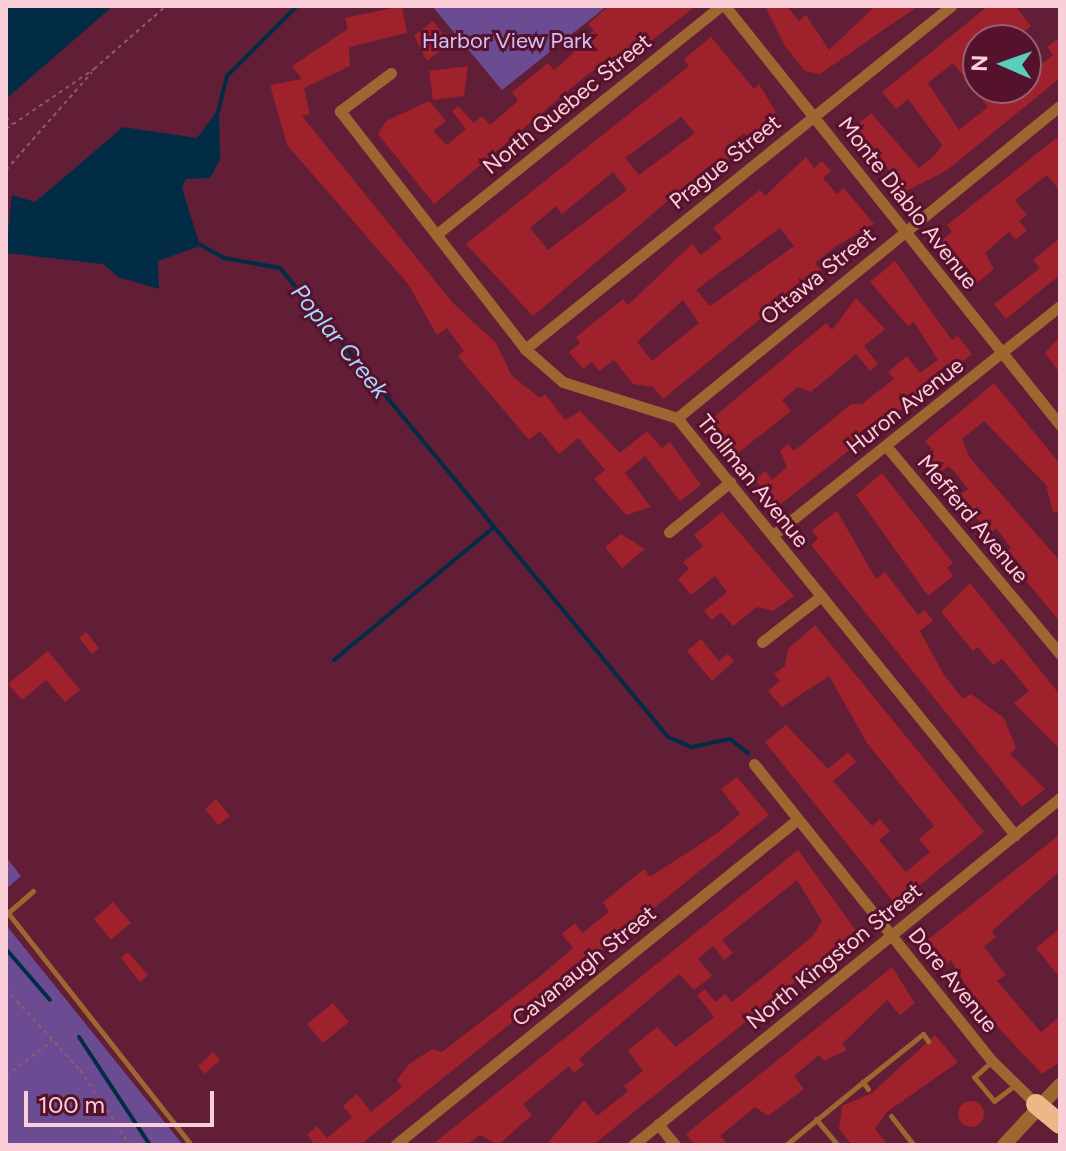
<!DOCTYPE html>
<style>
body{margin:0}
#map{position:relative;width:1066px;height:1151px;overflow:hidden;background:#621e36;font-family:Figtree,sans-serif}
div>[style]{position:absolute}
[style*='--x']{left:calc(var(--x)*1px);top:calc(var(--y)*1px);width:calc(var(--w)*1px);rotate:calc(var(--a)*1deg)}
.green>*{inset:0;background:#6b4c93}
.water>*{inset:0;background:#022c45}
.stream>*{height:4px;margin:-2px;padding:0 2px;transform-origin:2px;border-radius:2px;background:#022c45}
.building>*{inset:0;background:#9e212c}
.round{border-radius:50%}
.path>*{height:2px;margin-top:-1px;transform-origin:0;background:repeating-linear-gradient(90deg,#94586b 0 4px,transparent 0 8px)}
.service>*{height:5px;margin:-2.5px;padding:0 2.5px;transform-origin:2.5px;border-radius:2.5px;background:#9e6631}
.minor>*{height:11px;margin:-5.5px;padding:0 5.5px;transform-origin:5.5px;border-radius:5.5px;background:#9e6631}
.tertiary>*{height:14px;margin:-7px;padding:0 7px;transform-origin:7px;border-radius:7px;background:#9e6631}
.motorway>*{height:20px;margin:-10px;padding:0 10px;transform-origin:10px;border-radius:10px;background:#edb788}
span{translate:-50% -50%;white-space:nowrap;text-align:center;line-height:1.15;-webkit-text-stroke:6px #56122c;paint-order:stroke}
.park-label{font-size:22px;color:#d4c0f5}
.street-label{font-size:22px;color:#fbcfda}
.water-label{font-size:24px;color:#a4d7fe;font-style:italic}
.frame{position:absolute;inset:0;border:8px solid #fbcfda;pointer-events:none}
.north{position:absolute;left:962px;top:24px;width:80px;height:80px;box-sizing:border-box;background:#56122c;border:2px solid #985e72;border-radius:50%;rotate:272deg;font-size:22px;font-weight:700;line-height:32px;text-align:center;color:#fbcfda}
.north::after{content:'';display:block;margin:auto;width:28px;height:36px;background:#5acebc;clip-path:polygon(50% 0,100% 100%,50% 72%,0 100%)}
.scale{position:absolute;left:24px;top:1091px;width:190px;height:36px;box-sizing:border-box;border:4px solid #fbcfda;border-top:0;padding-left:10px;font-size:24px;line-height:28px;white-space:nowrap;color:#fbcfda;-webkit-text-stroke:6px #56122c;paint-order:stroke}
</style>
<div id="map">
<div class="green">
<i style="clip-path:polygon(432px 6px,607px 6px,502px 90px)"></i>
<i style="clip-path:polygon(6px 857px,21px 876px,6px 889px)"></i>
<i style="clip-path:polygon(6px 925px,183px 1145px,6px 1145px)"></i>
</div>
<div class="water">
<i style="clip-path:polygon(6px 6px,113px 6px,6px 99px)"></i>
<i style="clip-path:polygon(219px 108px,220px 160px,210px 178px,186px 179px,182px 188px,200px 246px,158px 261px,159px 289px,118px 277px,103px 264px,6px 253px,12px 195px,35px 202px,123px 127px,197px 138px)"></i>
</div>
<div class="stream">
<i style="--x:218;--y:112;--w:37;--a:-76"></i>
<i style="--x:227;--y:76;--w:99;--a:-45"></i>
<i style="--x:197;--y:243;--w:31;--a:29"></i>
<i style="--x:224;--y:258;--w:57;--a:10.1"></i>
<i style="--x:280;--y:268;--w:609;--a:50.4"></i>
<i style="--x:668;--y:737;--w:26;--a:23"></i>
<i style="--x:692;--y:747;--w:39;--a:-12"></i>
<i style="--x:730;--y:739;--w:23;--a:38"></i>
<i style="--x:334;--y:660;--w:205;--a:-39.7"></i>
<i style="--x:6;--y:949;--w:67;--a:49.2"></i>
<i style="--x:79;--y:1037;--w:129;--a:56.7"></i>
</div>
<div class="building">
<i style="clip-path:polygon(402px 6px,407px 33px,349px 47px,350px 66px,304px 88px,310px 114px,302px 116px,453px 303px,496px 343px,512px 376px,540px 398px,545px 394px,565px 420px,580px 411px,620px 453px,647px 431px,662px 448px,670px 442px,701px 485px,680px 501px,645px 456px,625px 473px,651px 507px,626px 515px,594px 479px,605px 470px,578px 438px,559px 454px,540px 431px,529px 440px,458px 356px,464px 351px,447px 328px,437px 335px,408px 284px,287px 145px,270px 85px,302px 79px,292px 66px,348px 29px,345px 18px)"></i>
<i style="clip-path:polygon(609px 6px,696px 6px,621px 64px,615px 56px,587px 75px,434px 204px,378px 134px,386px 121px,429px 101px,446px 121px,433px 131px,447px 145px,466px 129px,452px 111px,458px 106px,474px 123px,482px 116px,490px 125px,518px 101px,512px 92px,548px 63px,554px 70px,569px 57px,594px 30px,588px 24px)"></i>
<i style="clip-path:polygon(765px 6px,787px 6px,799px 21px,806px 15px,829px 50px,875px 6px,918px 6px,820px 74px,805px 71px,785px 46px)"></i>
<i style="clip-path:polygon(evenodd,988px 6px,1015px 6px,1031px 26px,1020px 34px,1024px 40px,1006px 40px,997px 28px,969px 50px,978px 62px,978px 88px,1026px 88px,1026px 77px,1053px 55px,1047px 47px,1060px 37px,1060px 78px,946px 171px,906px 191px,854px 127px,871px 113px,919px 168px,934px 156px,942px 145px,908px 99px,896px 109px,882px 92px,988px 6px,953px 63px,988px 107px,959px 130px,928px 83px,953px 63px)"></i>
<i style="clip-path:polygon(433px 21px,450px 43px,427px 61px,414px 36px)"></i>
<i style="clip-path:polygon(evenodd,711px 37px,754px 89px,759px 84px,781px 121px,753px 144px,744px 133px,729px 145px,735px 153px,707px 176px,703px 171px,533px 316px,466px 244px,689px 66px,684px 59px,711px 37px,681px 117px,695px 133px,639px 175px,625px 158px,681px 117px,711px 37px,613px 172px,627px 190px,548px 250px,530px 228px,556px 206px,562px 214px,613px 172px)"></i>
<i style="clip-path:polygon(468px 66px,464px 96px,433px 100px,429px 71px)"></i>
<i style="clip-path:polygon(1060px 135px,1060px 191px,1047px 175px,1015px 200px,1027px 215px,1019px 221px,1027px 230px,1016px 240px,1009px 232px,985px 253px,994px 269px,977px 283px,941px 241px,952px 232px,947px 225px)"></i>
<i style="clip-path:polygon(evenodd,806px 157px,814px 168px,822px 161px,831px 171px,823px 178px,837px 194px,844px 188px,874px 224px,836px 246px,815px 263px,821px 269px,663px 399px,653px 387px,633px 384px,614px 360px,599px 371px,592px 362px,583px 369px,569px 352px,580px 343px,576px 337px,623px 299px,628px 305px,692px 244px,701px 255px,722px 238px,713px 228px,760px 190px,765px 196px,806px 157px,780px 228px,794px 246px,710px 306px,696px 290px,780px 228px,806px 157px,683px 300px,699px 323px,652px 361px,637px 342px,683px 300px)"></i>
<i style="clip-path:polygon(1060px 238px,1060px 275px,1006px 319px,994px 304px,1040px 268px,1033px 260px)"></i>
<i style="clip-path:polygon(895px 261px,952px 340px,958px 336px,972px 354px,777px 507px,755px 480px,765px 471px,772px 480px,787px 467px,780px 451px,788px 444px,794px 451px,851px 404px,862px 404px,894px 379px,888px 372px,907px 356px,920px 373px,938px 360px,914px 322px,908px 326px,870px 282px)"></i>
<i style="clip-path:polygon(856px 298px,885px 329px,864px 346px,878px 364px,870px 371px,856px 354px,811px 392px,798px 387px,782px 400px,791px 411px,734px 456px,708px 422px,826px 323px,832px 330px)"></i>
<i style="clip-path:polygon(1060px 336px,1060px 373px,1045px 353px)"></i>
<i style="clip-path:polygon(994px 383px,1060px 464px,1060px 510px,1053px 513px,1046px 485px,984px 421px,962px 439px,970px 458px,1060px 561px,1060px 622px,1004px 554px,1011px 548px,996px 528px,989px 534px,958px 496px,968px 489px,954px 471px,948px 466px,940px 473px,924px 455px,932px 449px,925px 441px)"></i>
<i style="clip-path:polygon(882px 473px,953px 563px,947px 568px,953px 576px,928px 596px,856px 495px)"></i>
<i style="clip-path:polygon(837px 511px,876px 579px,885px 572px,918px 615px,924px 610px,933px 620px,920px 631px,944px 675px,963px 699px,971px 694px,1004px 718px,1016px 748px,1010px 754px,1045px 789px,1022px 807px,811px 545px,818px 539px,812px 530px)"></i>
<i style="clip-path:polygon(722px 512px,794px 596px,773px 611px,757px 607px,733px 626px,721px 612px,712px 620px,704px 611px,727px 592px,715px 576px,691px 595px,678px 579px,689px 569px,683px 562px,703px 546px,694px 535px)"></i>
<i style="clip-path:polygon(621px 534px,645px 549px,622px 568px,605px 547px)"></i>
<i style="clip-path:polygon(970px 583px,1060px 695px,1060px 749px,1014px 703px,1029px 691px,1015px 674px,1002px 659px,993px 665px,978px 647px,973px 651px,941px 612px)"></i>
<i style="clip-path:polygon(815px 625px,984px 832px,896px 905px,765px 742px,786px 725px,828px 769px,848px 752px,856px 762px,833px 781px,872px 826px,880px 819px,890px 831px,879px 840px,906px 872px,930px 852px,919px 839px,934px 826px,867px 743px,829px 676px,782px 707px,768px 691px,780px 681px,774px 674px,785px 666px,788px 649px)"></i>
<i style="clip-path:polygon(86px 632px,99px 648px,92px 654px,79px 638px)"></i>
<i style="clip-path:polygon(701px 639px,719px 661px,728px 654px,734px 661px,712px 681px,687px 651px)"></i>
<i style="clip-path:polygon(48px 651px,80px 690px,65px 702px,46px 680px,22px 700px,8px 684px)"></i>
<i style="clip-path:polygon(737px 777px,769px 815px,360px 1145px,315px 1145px,307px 1135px,317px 1126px,327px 1138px,352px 1117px,343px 1106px,357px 1094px,371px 1112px,402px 1087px,397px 1080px,408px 1065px,432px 1049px,442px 1052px,539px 977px,573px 948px,562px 934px,575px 923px,582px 933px,609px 912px,603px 902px,644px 869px,650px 877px,716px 834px,740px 814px,721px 789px)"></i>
<i style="clip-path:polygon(216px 799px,230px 816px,218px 825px,205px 809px)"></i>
<i style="clip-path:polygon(1060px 834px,1060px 871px,992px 931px,996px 937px,984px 947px,1006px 975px,997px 981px,1041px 1032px,1060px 1016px,1060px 1062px,1042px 1074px,977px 1005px,951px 960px,945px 965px,925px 942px)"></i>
<i style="clip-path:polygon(798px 850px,857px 932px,774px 999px,593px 1145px,546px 1145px,584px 1100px,597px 1116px,628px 1091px,624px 1086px,643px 1071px,628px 1050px,657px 1027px,676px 1047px,714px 1017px,697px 995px,705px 989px,715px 1002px,725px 994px,732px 1002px,812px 937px,822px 921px,797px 880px,722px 940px,733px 953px,724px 960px,713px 946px,698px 959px,712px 976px,694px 990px,679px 974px,579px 1059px,584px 1065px,574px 1073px,569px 1066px,523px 1104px,532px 1115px,498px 1145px,480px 1135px,467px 1145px,432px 1145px)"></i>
<i style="clip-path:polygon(113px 902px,131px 923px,111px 940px,94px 919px)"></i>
<i style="clip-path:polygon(1060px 928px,1060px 978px,1036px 948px)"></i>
<i style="clip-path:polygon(128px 952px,148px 975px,140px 982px,121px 958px)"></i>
<i style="clip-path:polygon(892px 967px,915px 1003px,900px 1015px,887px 1000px,842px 1044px,847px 1050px,824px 1061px,819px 1055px,794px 1076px,804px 1089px,768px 1116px,755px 1107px,720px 1136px,728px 1145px,695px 1145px,686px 1134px)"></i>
<i style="clip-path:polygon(333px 1003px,349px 1022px,323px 1043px,307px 1024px)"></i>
<i style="clip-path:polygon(935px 1035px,958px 1062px,887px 1112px,875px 1129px,888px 1145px,852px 1145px,839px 1129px,842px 1106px,872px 1093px)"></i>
<i style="clip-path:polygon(213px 1052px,220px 1060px,205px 1074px,198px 1066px)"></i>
<i class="round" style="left:958px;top:1101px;width:26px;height:26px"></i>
</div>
<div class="path">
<i style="--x:6;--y:117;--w:9;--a:49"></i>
<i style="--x:6;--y:129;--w:107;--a:-34.3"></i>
<i style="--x:94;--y:69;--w:96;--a:-41.2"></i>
<i style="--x:6;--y:170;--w:130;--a:-48.7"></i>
<i style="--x:6;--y:989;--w:110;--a:47.6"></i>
<i style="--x:80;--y:1070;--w:90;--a:56.3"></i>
<i style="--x:6;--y:1076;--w:58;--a:-37.3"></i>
</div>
<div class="service">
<i style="--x:33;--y:891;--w:33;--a:139"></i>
<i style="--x:8;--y:913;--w:295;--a:51.7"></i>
<i style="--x:992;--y:1061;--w:24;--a:138"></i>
<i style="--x:974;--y:1077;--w:31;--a:50"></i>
<i style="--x:994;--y:1101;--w:26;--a:-37"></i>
<i style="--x:868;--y:1089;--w:9;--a:-126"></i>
<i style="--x:863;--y:1082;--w:77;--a:-38.7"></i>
<i style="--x:923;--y:1034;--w:9;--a:54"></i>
<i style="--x:891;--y:1116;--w:37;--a:52"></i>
<i style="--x:816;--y:1119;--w:34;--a:50"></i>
<i style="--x:787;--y:1144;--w:98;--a:-39.2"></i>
<i style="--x:929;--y:1145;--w:16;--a:0"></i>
</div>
<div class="minor">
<i style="--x:725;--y:6;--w:536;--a:51.36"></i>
<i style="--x:391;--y:73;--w:64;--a:143.3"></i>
<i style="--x:340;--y:111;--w:301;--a:52.1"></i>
<i style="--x:525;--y:349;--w:50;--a:41"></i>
<i style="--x:563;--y:382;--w:120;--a:17.5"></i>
<i style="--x:677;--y:418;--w:537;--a:50.97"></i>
<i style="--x:437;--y:234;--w:364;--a:-38.8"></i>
<i style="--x:525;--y:349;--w:547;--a:-38.84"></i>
<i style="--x:677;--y:418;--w:494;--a:-39.2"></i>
<i style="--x:887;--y:447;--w:270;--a:50.1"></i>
<i style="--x:669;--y:532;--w:79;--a:-39.3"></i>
<i style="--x:773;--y:535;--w:367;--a:-38.6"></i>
<i style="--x:762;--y:642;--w:75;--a:-37.9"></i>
<i style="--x:754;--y:764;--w:381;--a:51.3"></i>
<i style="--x:992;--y:1061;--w:62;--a:44.3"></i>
<i style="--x:658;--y:1124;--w:27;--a:51"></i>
<i style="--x:395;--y:1145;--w:518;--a:-38.97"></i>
<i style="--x:633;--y:1145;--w:550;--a:-39.1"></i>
</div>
<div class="tertiary">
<i style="--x:1004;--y:1145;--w:82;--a:-47"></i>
</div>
<div class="motorway">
<i style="--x:1036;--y:1104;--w:31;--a:40"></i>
</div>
<div class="park-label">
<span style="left:507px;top:41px">Harbor View Park</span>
</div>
<div class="street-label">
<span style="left:567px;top:104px;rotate:-39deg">North Quebec Street</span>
<span style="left:725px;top:162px;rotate:-39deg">Prague Street</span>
<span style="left:908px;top:203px;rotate:52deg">Monte Diablo Avenue</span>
<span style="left:818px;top:276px;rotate:-39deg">Ottawa Street</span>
<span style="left:905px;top:406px;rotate:-38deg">Huron Avenue</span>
<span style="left:753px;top:481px;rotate:51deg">Trollman Avenue</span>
<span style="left:973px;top:519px;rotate:50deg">Mefferd Avenue</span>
<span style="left:834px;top:956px;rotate:-39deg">North Kingston Street</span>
<span style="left:584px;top:966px;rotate:-39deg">Cavanaugh Street</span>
<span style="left:953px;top:980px;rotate:51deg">Dore Avenue</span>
</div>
<div class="water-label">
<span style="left:340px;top:341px;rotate:51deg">Poplar Creek</span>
</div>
<div class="frame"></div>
<div class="north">N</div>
<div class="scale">100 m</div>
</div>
